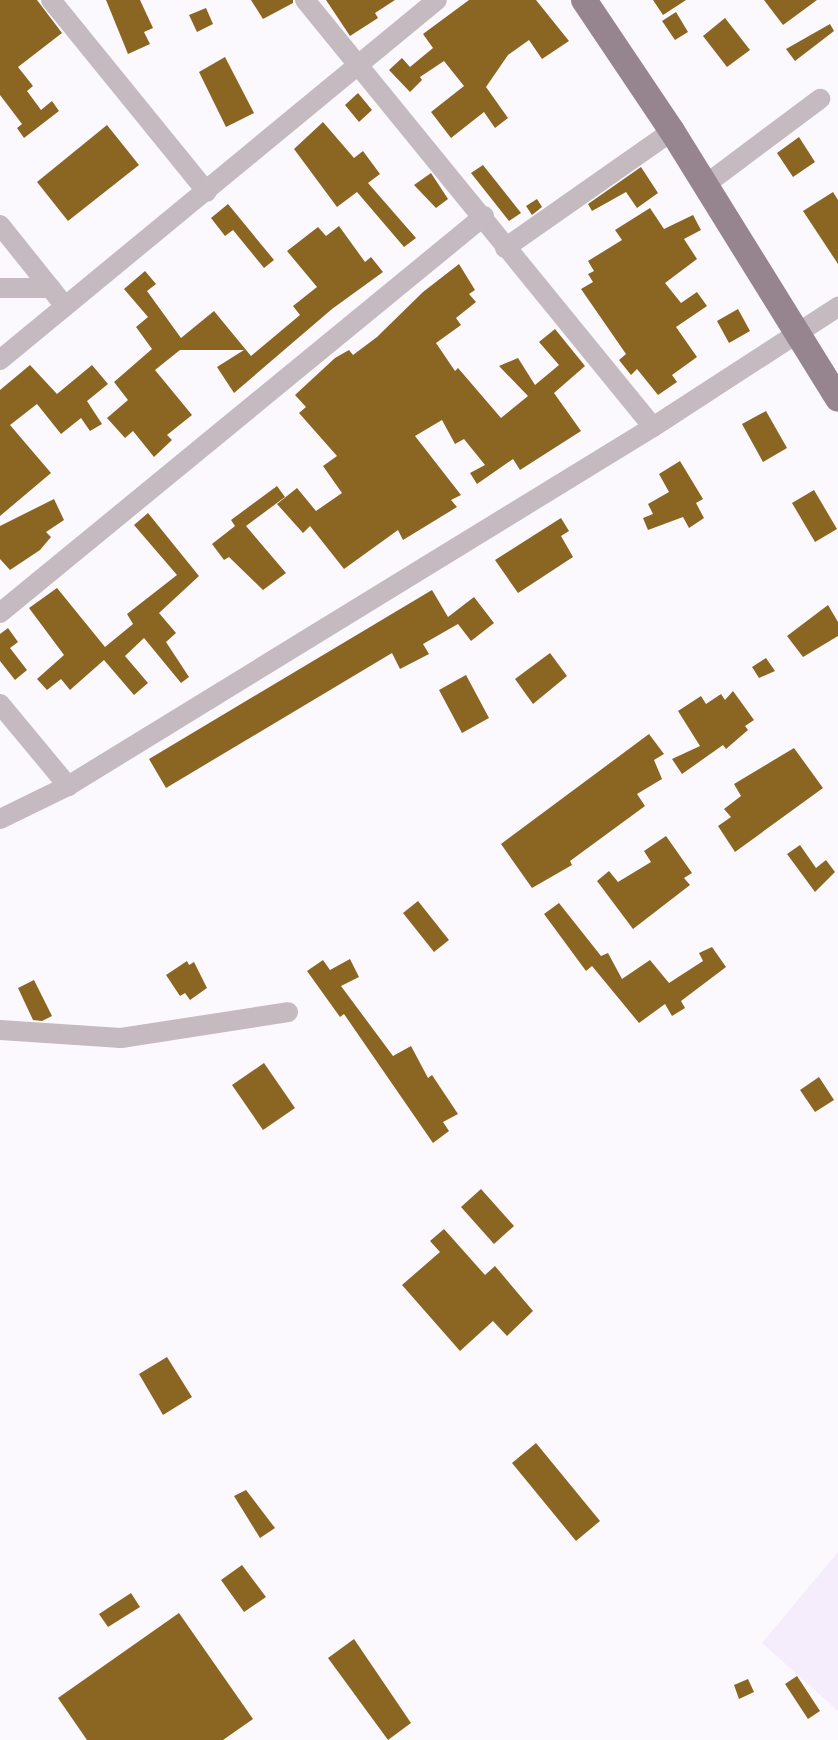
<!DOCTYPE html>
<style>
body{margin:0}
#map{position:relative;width:838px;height:1740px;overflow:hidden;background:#fbf9fd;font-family:"Work Sans",sans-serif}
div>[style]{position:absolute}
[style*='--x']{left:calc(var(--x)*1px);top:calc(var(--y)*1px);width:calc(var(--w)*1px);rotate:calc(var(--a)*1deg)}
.built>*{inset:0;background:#f5ecfc}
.building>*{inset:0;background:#8b6622}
.minor>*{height:20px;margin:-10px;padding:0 10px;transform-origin:10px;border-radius:10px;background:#c4bac0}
.major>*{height:26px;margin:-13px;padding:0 13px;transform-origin:13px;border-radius:13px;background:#96858f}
span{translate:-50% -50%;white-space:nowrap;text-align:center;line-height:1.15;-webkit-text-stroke:6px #fbf9fd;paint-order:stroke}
</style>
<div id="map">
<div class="built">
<i style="clip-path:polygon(838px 1552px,838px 1711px,762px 1643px)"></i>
</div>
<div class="building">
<i style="clip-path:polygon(0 0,37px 0,62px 33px,18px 67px,33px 86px,27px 91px,41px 110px,52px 101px,59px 111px,24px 138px,17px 128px,22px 124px,0 95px)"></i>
<i style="clip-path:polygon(106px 0,140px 0,153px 28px,144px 32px,150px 44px,128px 54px)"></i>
<i style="clip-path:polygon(251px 0,293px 0,293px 3px,263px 19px)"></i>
<i style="clip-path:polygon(326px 0,395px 0,375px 13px,378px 18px,350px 36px)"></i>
<i style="clip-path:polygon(469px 0,536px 0,569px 41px,542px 59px,529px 40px,508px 55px,486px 87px,508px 118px,495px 128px,484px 112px,451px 138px,431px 112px,464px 86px,444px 61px,420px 77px,422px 80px,410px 92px,389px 70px,402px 58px,410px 67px,433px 48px,423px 34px)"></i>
<i style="clip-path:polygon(653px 0,686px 0,663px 15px)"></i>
<i style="clip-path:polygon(764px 0,817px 0,783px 25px)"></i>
<i style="clip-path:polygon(206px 8px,213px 24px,197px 32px,189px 15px)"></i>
<i style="clip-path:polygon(676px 12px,688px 32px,675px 40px,662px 21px)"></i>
<i style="clip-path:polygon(725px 18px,750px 50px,727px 67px,703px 36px)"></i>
<i style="clip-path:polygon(830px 24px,834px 31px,795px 61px,786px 49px)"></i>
<i style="clip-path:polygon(225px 57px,254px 113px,226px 127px,199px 72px)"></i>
<i style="clip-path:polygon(358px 93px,372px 110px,359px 122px,345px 105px)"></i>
<i style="clip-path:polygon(323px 122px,354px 158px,363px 151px,380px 174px,368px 183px,416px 238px,404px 247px,357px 192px,337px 207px,294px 149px)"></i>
<i style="clip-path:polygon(107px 125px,139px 165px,68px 221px,37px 182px)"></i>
<i style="clip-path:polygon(799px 137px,815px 162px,793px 177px,777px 153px)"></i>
<i style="clip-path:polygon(483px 165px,521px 213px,509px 221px,471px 173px)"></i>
<i style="clip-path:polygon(641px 167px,658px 193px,637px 208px,626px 192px,592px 211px,588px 204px)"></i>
<i style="clip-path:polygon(431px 173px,448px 199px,436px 208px,414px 185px)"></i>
<i style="clip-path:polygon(833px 192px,838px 200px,838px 264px,803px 211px)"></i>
<i style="clip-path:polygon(537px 199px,542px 207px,532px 215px,526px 206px)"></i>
<i style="clip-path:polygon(228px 204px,274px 260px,264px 268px,233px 230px,225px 236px,211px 218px)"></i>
<i style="clip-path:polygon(650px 208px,664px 229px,693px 215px,701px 230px,684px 239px,697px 259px,665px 283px,681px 303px,697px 292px,707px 306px,676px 327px,697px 357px,672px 375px,677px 382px,658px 395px,637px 369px,631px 375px,619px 360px,626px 354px,581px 289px,593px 282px,588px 274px,594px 271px,588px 261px,622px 240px,615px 230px)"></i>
<i style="clip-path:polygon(339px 226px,365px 262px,371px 257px,383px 272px,332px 309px,234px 393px,217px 367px,244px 350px,180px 350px,155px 370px,192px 415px,167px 435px,172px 440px,154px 457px,133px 431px,125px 438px,107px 418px,128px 400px,114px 382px,152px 349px,136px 327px,148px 317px,124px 289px,145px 271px,156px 284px,147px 291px,181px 338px,214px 311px,251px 356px,300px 315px,293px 306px,317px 287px,287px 251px,318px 227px,326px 236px)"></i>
<i style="clip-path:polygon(459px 264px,475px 290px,469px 294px,476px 302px,456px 318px,461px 325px,436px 343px,455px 371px,458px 368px,501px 418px,528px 396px,499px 366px,518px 358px,535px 385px,559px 365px,539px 342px,555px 329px,585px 366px,554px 393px,581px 431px,520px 470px,513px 459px,477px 484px,470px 473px,485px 465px,464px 439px,455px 444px,442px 420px,415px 436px,461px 495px,451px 500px,457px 507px,403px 540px,398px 530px,344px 569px,310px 526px,303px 533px,277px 504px,297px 488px,316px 511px,342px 493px,323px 466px,337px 456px,299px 413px,306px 407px,295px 395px,335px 358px,349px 350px,353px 355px,377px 337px,423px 292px)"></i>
<i style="clip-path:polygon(738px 309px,750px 331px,729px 343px,717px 321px)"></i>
<i style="clip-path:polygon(30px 365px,57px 394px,92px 365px,108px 384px,87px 401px,102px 424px,90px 431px,81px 418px,61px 434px,37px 404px,10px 425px,51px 473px,0 516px,0 390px)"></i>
<i style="clip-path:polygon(766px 411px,787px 448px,763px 462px,742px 424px)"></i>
<i style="clip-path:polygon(680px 461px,703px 499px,696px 503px,704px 518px,689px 528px,683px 517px,648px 530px,643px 518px,653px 514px,648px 504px,669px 492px,659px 474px)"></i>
<i style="clip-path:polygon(277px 486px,285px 497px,246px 526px,286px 573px,263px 590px,229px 557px,224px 560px,212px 544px,235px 526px,231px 520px)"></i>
<i style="clip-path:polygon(814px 490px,837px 529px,815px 542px,792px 503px)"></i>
<i style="clip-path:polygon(54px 499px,64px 520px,46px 532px,51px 537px,40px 550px,10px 570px,0 559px,0 526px)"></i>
<i style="clip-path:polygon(148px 513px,199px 576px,159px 613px,176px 633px,166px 642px,189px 677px,181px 683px,144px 638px,125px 656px,148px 683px,134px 695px,104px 660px,70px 690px,61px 679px,47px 690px,37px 679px,64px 655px,29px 608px,57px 588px,105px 647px,133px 624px,127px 614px,177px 575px,134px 525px)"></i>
<i style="clip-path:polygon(561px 518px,569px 531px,561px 536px,573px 557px,518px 593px,495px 560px)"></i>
<i style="clip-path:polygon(432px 590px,448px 617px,474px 597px,494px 623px,471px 641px,458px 624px,423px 644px,429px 654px,400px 669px,392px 653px,166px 788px,149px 759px)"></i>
<i style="clip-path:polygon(828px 605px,838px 622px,838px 636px,803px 657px,787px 636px)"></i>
<i style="clip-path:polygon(8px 628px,18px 642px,10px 648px,27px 670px,15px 680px,0 661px,0 634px)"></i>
<i style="clip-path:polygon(550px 653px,567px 676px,533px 704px,515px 679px)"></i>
<i style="clip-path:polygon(766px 658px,775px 671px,759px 678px,752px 667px)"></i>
<i style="clip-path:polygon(466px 675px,489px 718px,462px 733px,439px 690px)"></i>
<i style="clip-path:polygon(733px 691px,754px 720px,745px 726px,748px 730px,726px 749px,723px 745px,682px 774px,672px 759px,700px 746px,678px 711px,701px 696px,706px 704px,721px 694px,725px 700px)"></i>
<i style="clip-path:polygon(649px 734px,664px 754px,654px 760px,662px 779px,637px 794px,645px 806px,570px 861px,572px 865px,532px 888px,501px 844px)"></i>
<i style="clip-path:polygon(794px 748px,823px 788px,735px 852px,718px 826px,731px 817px,724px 809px,741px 796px,734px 784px)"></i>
<i style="clip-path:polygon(666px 836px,692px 873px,684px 878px,690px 885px,633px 929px,597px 881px,609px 871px,618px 882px,651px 862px,644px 851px)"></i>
<i style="clip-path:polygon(800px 845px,816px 868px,826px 860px,835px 872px,815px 892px,787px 854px)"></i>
<i style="clip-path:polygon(418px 901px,449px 940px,434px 952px,403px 913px)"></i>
<i style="clip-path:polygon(559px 903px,601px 956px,608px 953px,622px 979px,650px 960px,669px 983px,703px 961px,699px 953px,712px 947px,726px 967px,681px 1001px,685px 1008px,672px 1016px,665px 1004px,639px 1023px,592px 966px,586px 971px,544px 914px)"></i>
<i style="clip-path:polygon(350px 959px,359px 977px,341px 986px,393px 1056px,411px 1046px,428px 1078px,432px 1075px,458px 1114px,443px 1122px,449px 1131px,433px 1143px,344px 1014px,340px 1017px,307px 971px,323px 960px,330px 970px)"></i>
<i style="clip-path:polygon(187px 961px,189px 965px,194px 962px,207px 988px,190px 1000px,185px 993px,180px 996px,166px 975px)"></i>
<i style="clip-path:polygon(34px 980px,52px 1016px,42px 1021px,33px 1020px,18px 988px)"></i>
<i style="clip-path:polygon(264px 1063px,295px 1108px,263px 1130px,232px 1085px)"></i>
<i style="clip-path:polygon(819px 1077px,834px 1100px,815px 1112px,800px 1090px)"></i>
<i style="clip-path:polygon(481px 1189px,514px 1226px,494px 1244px,461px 1207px)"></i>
<i style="clip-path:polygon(444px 1229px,485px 1275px,495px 1266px,533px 1311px,507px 1336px,493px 1321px,460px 1351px,402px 1285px,440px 1252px,430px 1241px)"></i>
<i style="clip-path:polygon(167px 1357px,192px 1397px,163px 1415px,139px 1374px)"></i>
<i style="clip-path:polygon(536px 1443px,600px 1521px,576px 1541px,512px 1463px)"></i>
<i style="clip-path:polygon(246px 1490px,275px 1528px,260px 1538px,234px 1496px)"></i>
<i style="clip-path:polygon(242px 1565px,266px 1597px,244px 1612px,221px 1580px)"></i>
<i style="clip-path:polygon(131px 1593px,140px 1607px,108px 1627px,99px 1614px)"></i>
<i style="clip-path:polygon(179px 1613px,253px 1719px,223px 1740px,87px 1740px,58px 1698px)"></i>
<i style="clip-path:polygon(354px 1639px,411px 1723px,388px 1740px,328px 1658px)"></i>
<i style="clip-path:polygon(797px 1676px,820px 1711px,808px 1719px,785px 1684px)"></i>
<i style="clip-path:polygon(748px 1679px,754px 1692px,739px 1699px,734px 1685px)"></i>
</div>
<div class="minor">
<i style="--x:51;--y:0;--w:247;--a:50.9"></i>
<i style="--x:305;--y:0;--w:551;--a:50.82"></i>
<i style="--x:705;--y:185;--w:144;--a:-36.8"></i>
<i style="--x:0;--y:225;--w:104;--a:51.3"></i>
<i style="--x:505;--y:248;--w:204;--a:-35"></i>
<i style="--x:0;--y:288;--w:51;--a:0"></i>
<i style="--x:0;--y:360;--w:566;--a:-39.48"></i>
<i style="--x:0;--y:613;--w:626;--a:-39.36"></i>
<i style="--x:0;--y:704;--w:107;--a:50.3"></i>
<i style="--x:0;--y:819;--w:76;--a:-25.9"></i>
<i style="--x:68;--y:786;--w:686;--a:-31.54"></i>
<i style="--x:653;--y:427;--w:221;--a:-33"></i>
<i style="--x:0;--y:1030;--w:121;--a:3.8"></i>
<i style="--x:121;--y:1038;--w:169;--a:-8.8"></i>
</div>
<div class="major">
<i style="--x:584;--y:0;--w:158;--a:56.1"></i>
<i style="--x:672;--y:131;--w:315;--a:58.2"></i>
</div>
</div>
